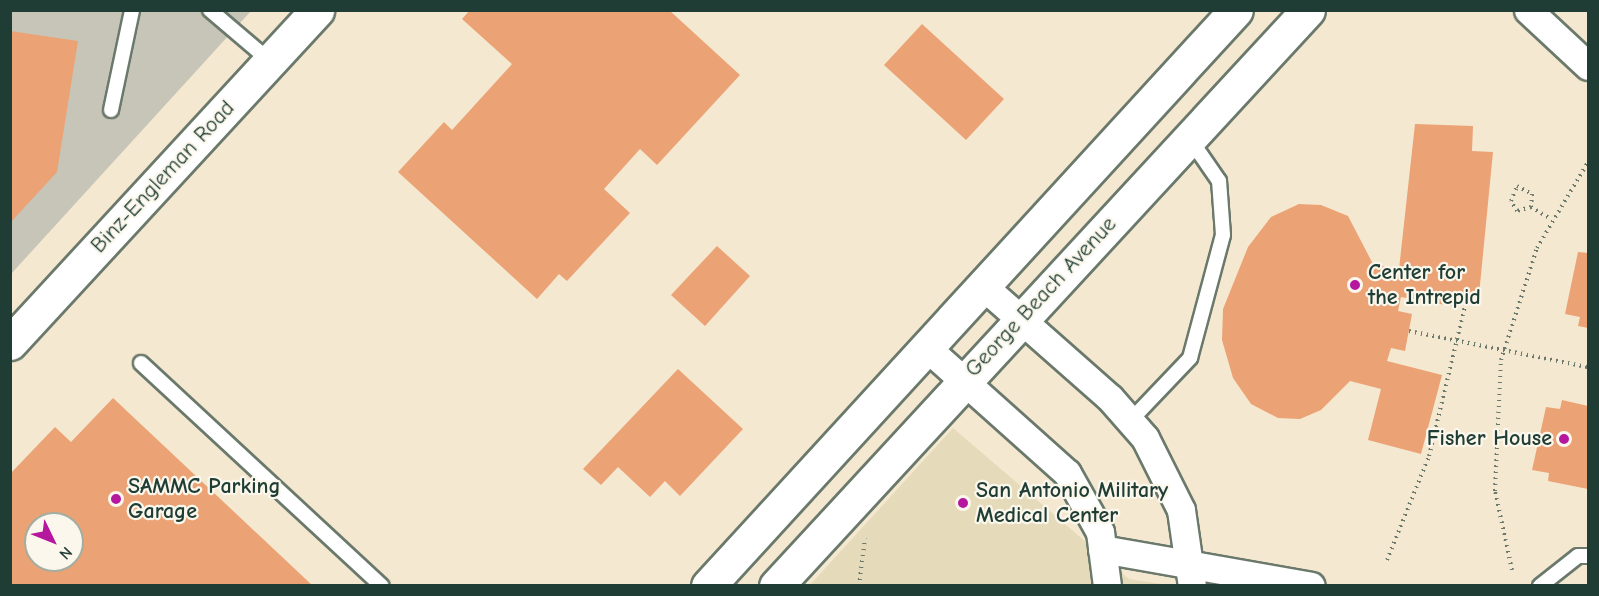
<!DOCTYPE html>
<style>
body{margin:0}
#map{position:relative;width:1599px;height:596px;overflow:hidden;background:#f5e8d0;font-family:"Comic Neue",sans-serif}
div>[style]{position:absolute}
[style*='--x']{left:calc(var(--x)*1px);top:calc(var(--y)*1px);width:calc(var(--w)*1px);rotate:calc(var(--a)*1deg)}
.built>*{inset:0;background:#e5dbba}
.industrial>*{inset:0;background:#c7c5b8}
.building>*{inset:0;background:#eba274}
.path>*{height:4px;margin-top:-2px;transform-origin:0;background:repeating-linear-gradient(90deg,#6a796b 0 1.5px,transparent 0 6px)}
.roads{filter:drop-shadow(2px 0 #6a796b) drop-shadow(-2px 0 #6a796b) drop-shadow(0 2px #6a796b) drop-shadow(0 -2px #6a796b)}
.service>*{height:14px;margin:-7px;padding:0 7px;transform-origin:7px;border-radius:7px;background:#fff}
.minor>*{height:27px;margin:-13.5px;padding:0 13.5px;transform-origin:13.5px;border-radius:13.5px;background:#fff}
.tertiary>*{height:33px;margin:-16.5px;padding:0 16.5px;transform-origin:16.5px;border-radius:16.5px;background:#fff}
.dots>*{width:16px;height:16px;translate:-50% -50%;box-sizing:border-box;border:3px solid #fbf7ec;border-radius:50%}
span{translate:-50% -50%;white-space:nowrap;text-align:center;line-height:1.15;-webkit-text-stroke:4.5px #fbf7ec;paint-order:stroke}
.street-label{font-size:22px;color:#1f3d34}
.poi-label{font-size:22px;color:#1f3d34;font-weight:700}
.left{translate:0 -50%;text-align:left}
.right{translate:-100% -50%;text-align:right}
.frame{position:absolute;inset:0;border:12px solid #1f3d34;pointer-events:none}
.north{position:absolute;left:24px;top:512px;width:60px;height:60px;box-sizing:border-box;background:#fbf7ec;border:2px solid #a3ada2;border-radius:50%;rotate:133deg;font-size:16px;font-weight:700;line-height:24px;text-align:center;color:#1f3d34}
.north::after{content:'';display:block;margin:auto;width:21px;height:27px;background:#b5179e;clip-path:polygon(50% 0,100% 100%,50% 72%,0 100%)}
</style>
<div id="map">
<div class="built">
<i style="clip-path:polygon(953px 428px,1129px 579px,1168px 585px,809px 586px)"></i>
</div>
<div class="industrial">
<i style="clip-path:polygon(11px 11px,251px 11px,11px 274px)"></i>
</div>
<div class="building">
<i style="clip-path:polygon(470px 10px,669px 10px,740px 75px,657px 165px,640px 149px,604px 189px,630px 213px,567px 281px,559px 274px,537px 299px,398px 172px,444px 122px,452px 130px,512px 64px,462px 19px)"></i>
<i style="clip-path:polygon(922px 24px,1004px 99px,966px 140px,884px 65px)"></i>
<i style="clip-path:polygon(10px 31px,78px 41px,57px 172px,10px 223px)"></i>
<i style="clip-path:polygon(1415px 124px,1473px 126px,1472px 151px,1493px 152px,1479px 295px,1460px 292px,1457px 307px,1401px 297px,1398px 311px,1412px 314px,1405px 351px,1391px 348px,1387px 361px,1442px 375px,1421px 454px,1368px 440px,1381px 389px,1350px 381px,1321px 410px,1300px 419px,1278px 418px,1251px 404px,1233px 378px,1222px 340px,1223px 309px,1248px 247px,1271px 217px,1299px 204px,1321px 205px,1348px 216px,1373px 264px,1399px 269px)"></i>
<i style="clip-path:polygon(717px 246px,750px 276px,705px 326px,671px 295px)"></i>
<i style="clip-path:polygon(1578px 252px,1588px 253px,1588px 328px,1578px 326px,1580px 317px,1565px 314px)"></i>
<i style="clip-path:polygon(678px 369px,743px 429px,680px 496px,665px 481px,650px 497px,618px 467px,601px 485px,583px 469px)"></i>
<i style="clip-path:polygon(evenodd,113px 398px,313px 586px,10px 586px,10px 474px,55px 427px,71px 442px,113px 398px,36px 524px,72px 524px,72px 560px,36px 560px,36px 524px)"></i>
<i style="clip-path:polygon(1562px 400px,1588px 406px,1588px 489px,1548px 481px,1549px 473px,1532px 470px,1546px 407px,1560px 409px)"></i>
</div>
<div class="path">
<i style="--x:1531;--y:207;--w:15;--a:164"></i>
<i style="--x:1517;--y:211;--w:12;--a:-121"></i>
<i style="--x:1511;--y:201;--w:16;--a:-68"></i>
<i style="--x:1517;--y:186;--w:17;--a:28"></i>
<i style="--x:1532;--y:194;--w:13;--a:94"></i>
<i style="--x:1531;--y:207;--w:23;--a:31"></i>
<i style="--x:1409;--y:331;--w:183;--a:11.4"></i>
<i style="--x:1387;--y:560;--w:112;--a:-68"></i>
<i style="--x:1429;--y:456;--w:168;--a:-76.5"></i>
<i style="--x:1512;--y:570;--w:81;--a:-102.1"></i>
<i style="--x:1495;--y:491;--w:131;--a:-87.4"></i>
<i style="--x:1501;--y:360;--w:118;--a:-72.2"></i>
<i style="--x:1537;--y:248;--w:100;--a:-59.3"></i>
<i style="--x:859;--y:586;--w:48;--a:-82.9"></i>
</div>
<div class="roads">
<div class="service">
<i style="--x:210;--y:10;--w:79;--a:40.4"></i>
<i style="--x:111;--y:110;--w:102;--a:-78.1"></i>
<i style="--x:141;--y:363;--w:328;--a:42.8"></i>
<i style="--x:1131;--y:420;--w:86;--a:-46.4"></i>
<i style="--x:1190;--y:358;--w:127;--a:-75"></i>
<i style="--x:1223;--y:235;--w:54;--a:-94.2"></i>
<i style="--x:1219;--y:181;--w:51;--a:-124.6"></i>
<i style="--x:1540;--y:586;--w:48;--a:-38.3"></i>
<i style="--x:1578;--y:556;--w:10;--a:0"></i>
</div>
<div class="minor">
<i style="--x:1528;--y:10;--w:82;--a:43"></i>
<i style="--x:983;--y:286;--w:169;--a:41.4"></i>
<i style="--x:1110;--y:398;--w:53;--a:48.8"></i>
<i style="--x:1145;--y:438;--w:80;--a:63.4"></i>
<i style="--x:1181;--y:510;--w:77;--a:81.8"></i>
<i style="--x:926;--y:347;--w:189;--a:41.8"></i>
<i style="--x:1067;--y:473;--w:68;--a:60.8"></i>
<i style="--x:1100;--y:532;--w:54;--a:82.6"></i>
<i style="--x:1102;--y:549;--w:212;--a:10"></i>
</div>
<div class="tertiary">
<i style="--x:10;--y:343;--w:453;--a:-47.3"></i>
<i style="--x:708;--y:586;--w:781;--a:-47.49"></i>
<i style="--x:776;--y:586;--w:784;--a:-47.27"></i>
</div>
</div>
<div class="dots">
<i style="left:1355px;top:285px;background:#b5179e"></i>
<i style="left:1564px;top:439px;background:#b5179e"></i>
<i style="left:116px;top:499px;background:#b5179e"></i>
<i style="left:963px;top:503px;background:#b5179e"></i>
</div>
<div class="street-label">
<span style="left:163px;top:177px;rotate:-47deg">Binz-Engleman Road</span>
<span style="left:1041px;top:297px;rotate:-47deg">George Beach Avenue</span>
</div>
<div class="poi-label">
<span class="left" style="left:1368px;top:285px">Center for<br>the Intrepid</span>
<span class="right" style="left:1552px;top:439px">Fisher House</span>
<span class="left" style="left:128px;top:499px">SAMMC Parking<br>Garage</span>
<span class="left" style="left:976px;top:503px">San Antonio Military<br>Medical Center</span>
</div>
<div class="frame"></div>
<div class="north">N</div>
</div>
